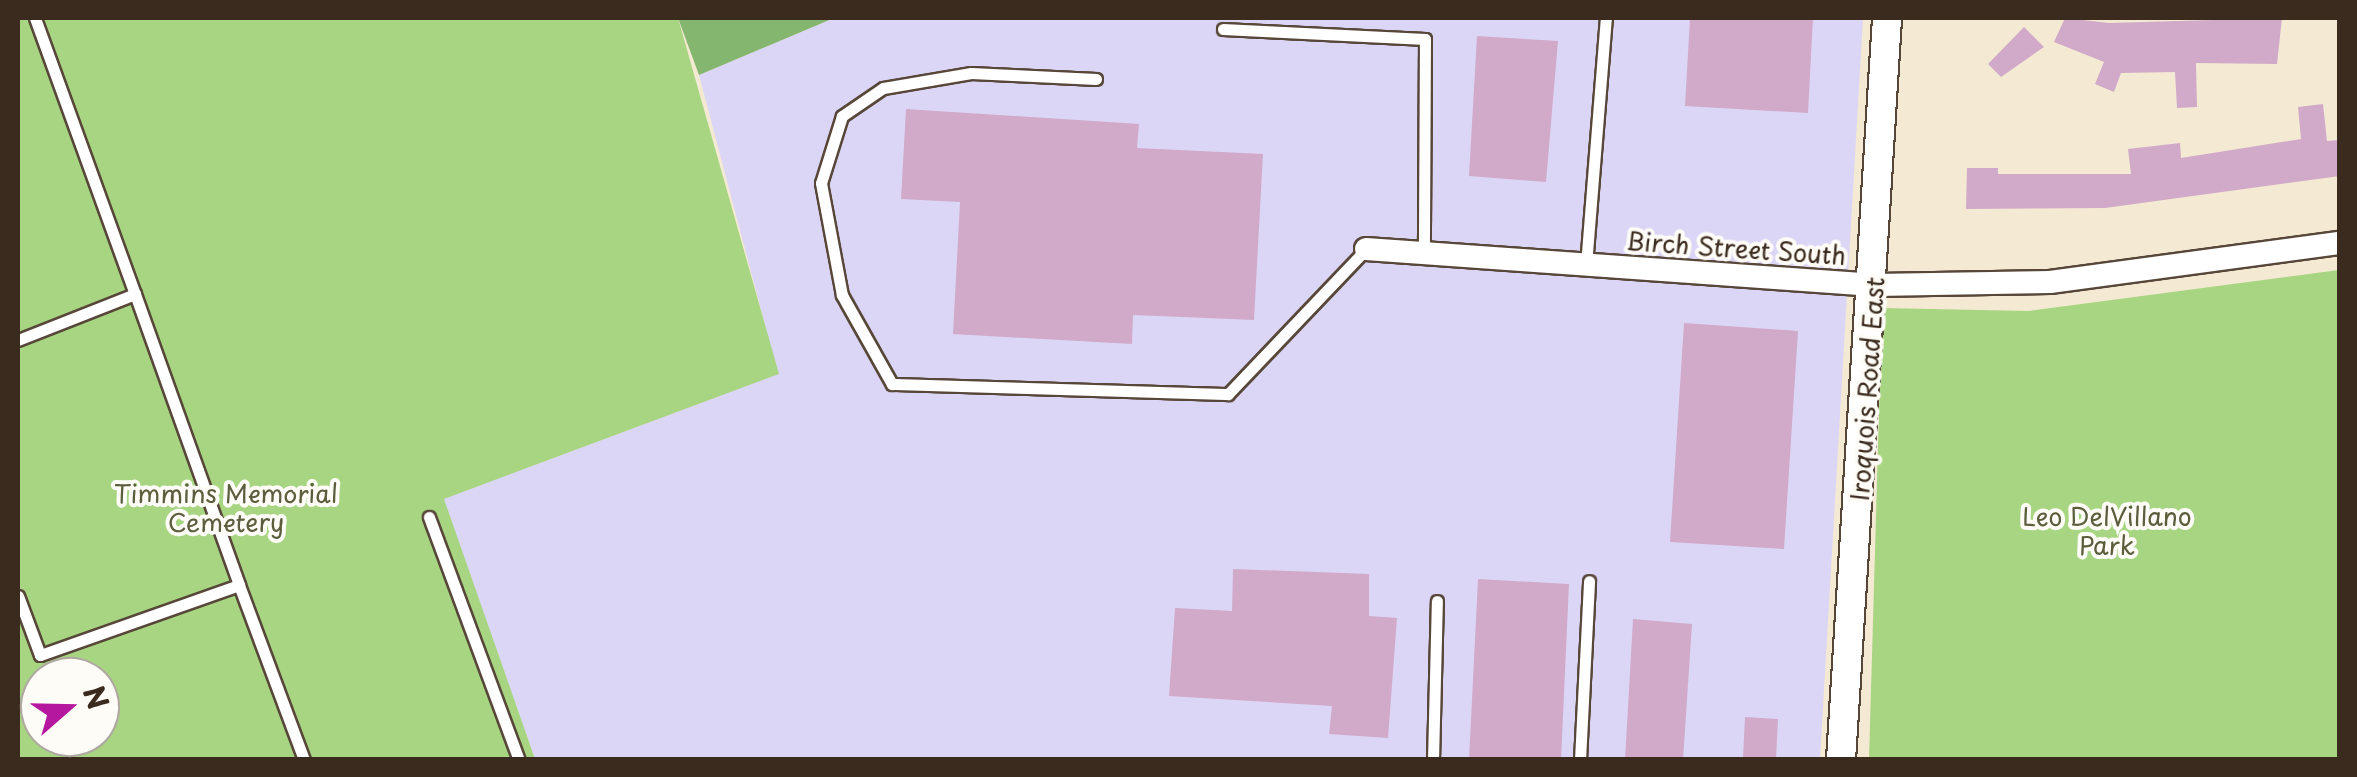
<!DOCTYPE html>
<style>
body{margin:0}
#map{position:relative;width:2357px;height:777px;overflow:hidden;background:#f4e9d2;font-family:"Playpen Sans",sans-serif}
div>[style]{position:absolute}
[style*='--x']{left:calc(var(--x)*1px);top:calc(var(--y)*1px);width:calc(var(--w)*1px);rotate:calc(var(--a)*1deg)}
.built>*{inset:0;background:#dcd6f6}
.green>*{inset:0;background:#a7d582}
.forest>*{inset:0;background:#85b670}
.building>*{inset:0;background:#d1aac9}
.roads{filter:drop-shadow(2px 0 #574739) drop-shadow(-2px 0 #574739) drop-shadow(0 2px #574739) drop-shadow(0 -2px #574739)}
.service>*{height:11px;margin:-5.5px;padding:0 5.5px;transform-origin:5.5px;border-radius:5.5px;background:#fff}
.minor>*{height:22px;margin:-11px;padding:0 11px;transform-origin:11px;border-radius:11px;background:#fff}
.tertiary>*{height:28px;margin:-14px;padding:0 14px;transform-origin:14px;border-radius:14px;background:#fff}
span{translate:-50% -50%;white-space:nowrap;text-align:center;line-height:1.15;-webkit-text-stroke:8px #fdfcf7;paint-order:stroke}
.street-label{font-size:25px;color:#3b2a1e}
.park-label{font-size:25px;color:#5b5d3c}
.frame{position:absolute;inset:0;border:20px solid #3b2a1e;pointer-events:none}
.north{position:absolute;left:20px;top:657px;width:100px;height:100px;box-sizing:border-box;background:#fdfcf7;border:2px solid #afa8a0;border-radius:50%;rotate:70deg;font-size:28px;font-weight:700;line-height:40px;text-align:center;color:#3b2a1e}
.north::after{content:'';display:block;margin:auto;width:35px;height:45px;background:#b5179e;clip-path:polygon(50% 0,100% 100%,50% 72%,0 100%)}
</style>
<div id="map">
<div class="built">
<i style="clip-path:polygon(834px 18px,1863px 18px,1820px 759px,535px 759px,443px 499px,778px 374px,699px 75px)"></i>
</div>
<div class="green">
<i style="clip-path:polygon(evenodd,18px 18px,678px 18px,779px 374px,444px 499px,535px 759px,18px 759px,18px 18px,40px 677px,100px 677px,100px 737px,40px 737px,40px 677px)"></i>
<i style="clip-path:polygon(2339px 270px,2339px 759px,1869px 760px,1882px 308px,2029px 311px)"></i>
</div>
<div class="forest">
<i style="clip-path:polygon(678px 18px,834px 18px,699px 75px)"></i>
</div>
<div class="building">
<i style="clip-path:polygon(1690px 18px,1813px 18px,1808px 113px,1685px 106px)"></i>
<i style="clip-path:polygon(2065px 18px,2109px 23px,2282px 18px,2277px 64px,2196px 63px,2197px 107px,2177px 108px,2175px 72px,2121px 73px,2114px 92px,2095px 84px,2104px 62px,2054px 42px)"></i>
<i style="clip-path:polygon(2024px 27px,2044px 47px,2001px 77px,1988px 64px)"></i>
<i style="clip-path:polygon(1477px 36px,1558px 41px,1546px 182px,1469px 176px)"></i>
<i style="clip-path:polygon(2323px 104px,2327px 141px,2340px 140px,2340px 176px,2105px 208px,1966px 209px,1967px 168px,1998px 168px,1998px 174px,2131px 174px,2128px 149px,2180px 143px,2181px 158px,2301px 139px,2298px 107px)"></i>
<i style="clip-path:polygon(906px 109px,1139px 124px,1137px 148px,1263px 154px,1254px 320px,1133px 315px,1132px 344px,953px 334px,960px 202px,901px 199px)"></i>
<i style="clip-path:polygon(1684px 323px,1798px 331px,1784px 549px,1670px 542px)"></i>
<i style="clip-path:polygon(1233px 569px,1369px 574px,1369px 616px,1397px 618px,1388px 738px,1329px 734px,1332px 706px,1169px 696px,1175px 608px,1232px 611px)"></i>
<i style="clip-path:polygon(1478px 579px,1569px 584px,1561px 760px,1469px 760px)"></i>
<i style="clip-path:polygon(1633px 619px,1692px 624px,1683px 760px,1625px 760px)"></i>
<i style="clip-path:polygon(1745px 717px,1778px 719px,1776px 760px,1743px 758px)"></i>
</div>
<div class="roads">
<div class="service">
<i style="--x:35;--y:18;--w:294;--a:70.1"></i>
<i style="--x:1223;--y:29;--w:202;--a:2.8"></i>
<i style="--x:1425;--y:39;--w:214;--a:90.3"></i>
<i style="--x:1096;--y:79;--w:125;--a:-177.3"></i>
<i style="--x:971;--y:73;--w:89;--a:170.3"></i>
<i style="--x:883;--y:88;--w:50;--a:145.7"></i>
<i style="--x:842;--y:116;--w:70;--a:107.4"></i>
<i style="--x:821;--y:183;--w:114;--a:79.4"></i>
<i style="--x:842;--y:295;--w:102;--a:60.7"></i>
<i style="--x:892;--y:384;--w:336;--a:1.7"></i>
<i style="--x:1228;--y:394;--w:200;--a:-46.4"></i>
<i style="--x:1586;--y:265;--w:248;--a:-85.4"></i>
<i style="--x:18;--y:340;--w:126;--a:-21.5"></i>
<i style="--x:135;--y:294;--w:309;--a:70.3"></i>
<i style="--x:239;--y:585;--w:211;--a:160.6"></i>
<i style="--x:40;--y:655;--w:63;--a:-110.4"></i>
<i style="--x:429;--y:517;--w:259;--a:69.7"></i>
<i style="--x:239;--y:585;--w:187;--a:69.6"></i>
<i style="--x:1433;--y:760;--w:159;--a:-88.6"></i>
<i style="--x:1580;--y:760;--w:179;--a:-87.1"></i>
</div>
<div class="minor">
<i style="--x:1366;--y:249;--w:510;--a:4.05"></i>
<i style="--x:1875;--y:285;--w:175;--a:-1"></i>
<i style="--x:2050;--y:282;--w:293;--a:-7.7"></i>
</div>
<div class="tertiary">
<i style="--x:1841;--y:760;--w:743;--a:-86.45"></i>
</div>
</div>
<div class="street-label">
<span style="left:1736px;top:248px;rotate:4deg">Birch Street South</span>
<span style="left:1867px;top:389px;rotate:-86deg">Iroquois Road East</span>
</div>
<div class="park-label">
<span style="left:226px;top:508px">Timmins Memorial<br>Cemetery</span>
<span style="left:2107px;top:531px">Leo DelVillano<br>Park</span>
</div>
<div class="frame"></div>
<div class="north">N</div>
</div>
